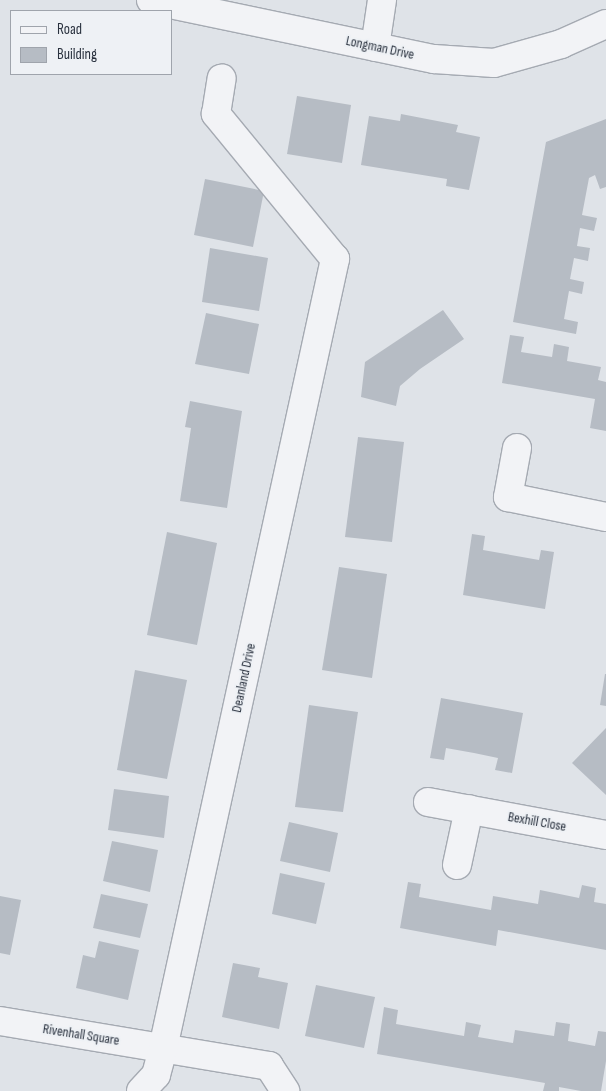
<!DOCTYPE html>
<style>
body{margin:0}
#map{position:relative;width:606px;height:1091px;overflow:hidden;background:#dfe3e8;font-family:"Sofia Sans Condensed",sans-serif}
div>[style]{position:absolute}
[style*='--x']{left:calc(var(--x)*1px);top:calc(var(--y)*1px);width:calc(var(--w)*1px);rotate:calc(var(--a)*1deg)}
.building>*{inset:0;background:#b6bcc4}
.roads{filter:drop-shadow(1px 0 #a5aab2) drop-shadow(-1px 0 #a5aab2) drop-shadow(0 1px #a5aab2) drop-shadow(0 -1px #a5aab2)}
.minor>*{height:28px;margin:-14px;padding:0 14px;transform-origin:14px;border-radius:14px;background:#f2f3f6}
span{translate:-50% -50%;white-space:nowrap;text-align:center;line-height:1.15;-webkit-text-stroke:4px #eef1f5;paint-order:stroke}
.street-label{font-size:14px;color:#29313e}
.legend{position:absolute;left:10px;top:10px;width:162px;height:65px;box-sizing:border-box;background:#eef1f5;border:1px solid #9fa4ac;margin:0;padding:6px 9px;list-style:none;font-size:15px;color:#29313e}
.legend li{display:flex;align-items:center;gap:10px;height:25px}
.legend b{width:25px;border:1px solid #9fa4ac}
</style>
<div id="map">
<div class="building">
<i style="clip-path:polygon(297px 96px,351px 105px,342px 163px,287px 154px)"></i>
<i style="clip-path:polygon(401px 114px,458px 125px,456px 132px,480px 137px,469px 190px,446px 186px,447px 179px,361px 165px,369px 116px,400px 121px)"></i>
<i style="clip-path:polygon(606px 119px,606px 187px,600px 189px,595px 175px,589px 178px,582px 215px,597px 218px,594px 231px,580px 228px,577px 246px,590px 248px,588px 261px,574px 258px,570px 279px,584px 282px,582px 294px,569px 291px,564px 319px,578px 322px,576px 334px,513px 322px,546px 142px)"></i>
<i style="clip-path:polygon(205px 179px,264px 191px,253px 247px,194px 235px)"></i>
<i style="clip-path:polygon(210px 248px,268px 258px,259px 311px,202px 302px)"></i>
<i style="clip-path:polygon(443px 310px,464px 339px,420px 369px,400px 386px,396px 406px,361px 397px,365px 362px)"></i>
<i style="clip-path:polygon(206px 313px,259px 324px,249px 374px,195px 364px)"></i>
<i style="clip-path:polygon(510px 335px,524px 337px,521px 352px,552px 357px,554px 344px,569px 347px,567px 361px,601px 367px,598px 380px,606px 382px,606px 431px,590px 428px,595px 399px,502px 383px)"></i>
<i style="clip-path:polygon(190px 401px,242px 411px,227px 508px,180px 501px,191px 428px,185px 427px)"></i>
<i style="clip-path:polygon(358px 437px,404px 442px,392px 542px,345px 537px)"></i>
<i style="clip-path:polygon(167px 532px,217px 543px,197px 645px,147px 635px)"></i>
<i style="clip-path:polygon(472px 534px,485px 536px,483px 550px,539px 560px,541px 550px,554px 552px,545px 609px,463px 595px)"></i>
<i style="clip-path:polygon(339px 567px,387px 574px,372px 678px,322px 670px)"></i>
<i style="clip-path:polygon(135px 670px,187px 680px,167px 779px,117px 770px)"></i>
<i style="clip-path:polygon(605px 674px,606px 674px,606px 706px,600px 705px)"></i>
<i style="clip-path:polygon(441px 698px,523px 713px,512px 773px,495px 770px,498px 758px,474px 753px,446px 748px,444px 760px,430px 758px)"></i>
<i style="clip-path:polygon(309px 705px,358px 712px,343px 812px,295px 807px)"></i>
<i style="clip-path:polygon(606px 728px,606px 795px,572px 763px)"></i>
<i style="clip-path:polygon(114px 789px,169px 796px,164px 838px,108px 830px)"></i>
<i style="clip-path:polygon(289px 822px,338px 833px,330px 872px,280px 861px)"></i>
<i style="clip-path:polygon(112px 841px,158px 850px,150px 892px,103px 881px)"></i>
<i style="clip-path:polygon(280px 873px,325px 883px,316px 924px,272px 914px)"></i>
<i style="clip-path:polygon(408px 882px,421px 884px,419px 897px,491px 910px,493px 896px,538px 904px,540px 890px,579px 898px,582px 885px,596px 888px,594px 902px,606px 904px,606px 950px,498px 930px,496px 946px,400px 928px)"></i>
<i style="clip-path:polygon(101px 894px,148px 904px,140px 938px,93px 928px)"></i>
<i style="clip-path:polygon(0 896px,21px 900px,10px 955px,0 953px)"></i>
<i style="clip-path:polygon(99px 941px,139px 950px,128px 1000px,76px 988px,83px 955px,95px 958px)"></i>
<i style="clip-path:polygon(233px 963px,260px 968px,258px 977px,288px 983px,279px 1029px,222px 1017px)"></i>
<i style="clip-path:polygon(316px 985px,375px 997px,364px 1048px,305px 1036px)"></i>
<i style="clip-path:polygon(384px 1007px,398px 1010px,396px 1024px,464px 1036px,466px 1022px,481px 1025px,478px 1037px,513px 1043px,515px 1030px,554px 1036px,556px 1022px,570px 1024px,568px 1041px,595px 1046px,598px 1031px,606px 1032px,606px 1061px,601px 1091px,581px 1091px,559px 1087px,559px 1091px,543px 1091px,545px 1083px,377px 1054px)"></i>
</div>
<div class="roads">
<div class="minor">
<i style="--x:151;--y:0;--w:289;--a:11.8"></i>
<i style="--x:434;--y:59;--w:60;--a:3.8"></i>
<i style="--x:494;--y:63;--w:70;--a:-15.8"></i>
<i style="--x:561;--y:44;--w:49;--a:-24"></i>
<i style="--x:375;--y:47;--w:48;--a:-81.5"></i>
<i style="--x:517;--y:448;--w:50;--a:100.4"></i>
<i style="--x:508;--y:497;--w:100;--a:11.5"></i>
<i style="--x:428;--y:802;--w:181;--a:10.5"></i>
<i style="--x:457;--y:865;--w:57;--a:-77.9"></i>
<i style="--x:0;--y:1021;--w:273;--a:9.5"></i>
<i style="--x:269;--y:1066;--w:30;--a:57"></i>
<i style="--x:141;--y:1091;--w:22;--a:-47"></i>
<i style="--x:156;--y:1075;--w:28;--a:-75"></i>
<i style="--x:163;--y:1048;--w:808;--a:-77.7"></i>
<i style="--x:335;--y:259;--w:188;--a:-129.4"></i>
<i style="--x:216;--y:114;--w:36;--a:-81"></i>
</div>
</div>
<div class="street-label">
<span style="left:380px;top:48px;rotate:12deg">Longman Drive</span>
<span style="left:244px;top:678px;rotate:-78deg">Deanland Drive</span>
<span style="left:537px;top:822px;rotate:10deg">Bexhill Close</span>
<span style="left:81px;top:1035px;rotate:9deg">Rivenhall Square</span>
</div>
<ul class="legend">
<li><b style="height:6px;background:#f2f3f6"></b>Road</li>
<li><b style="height:14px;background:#b6bcc4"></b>Building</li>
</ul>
</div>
